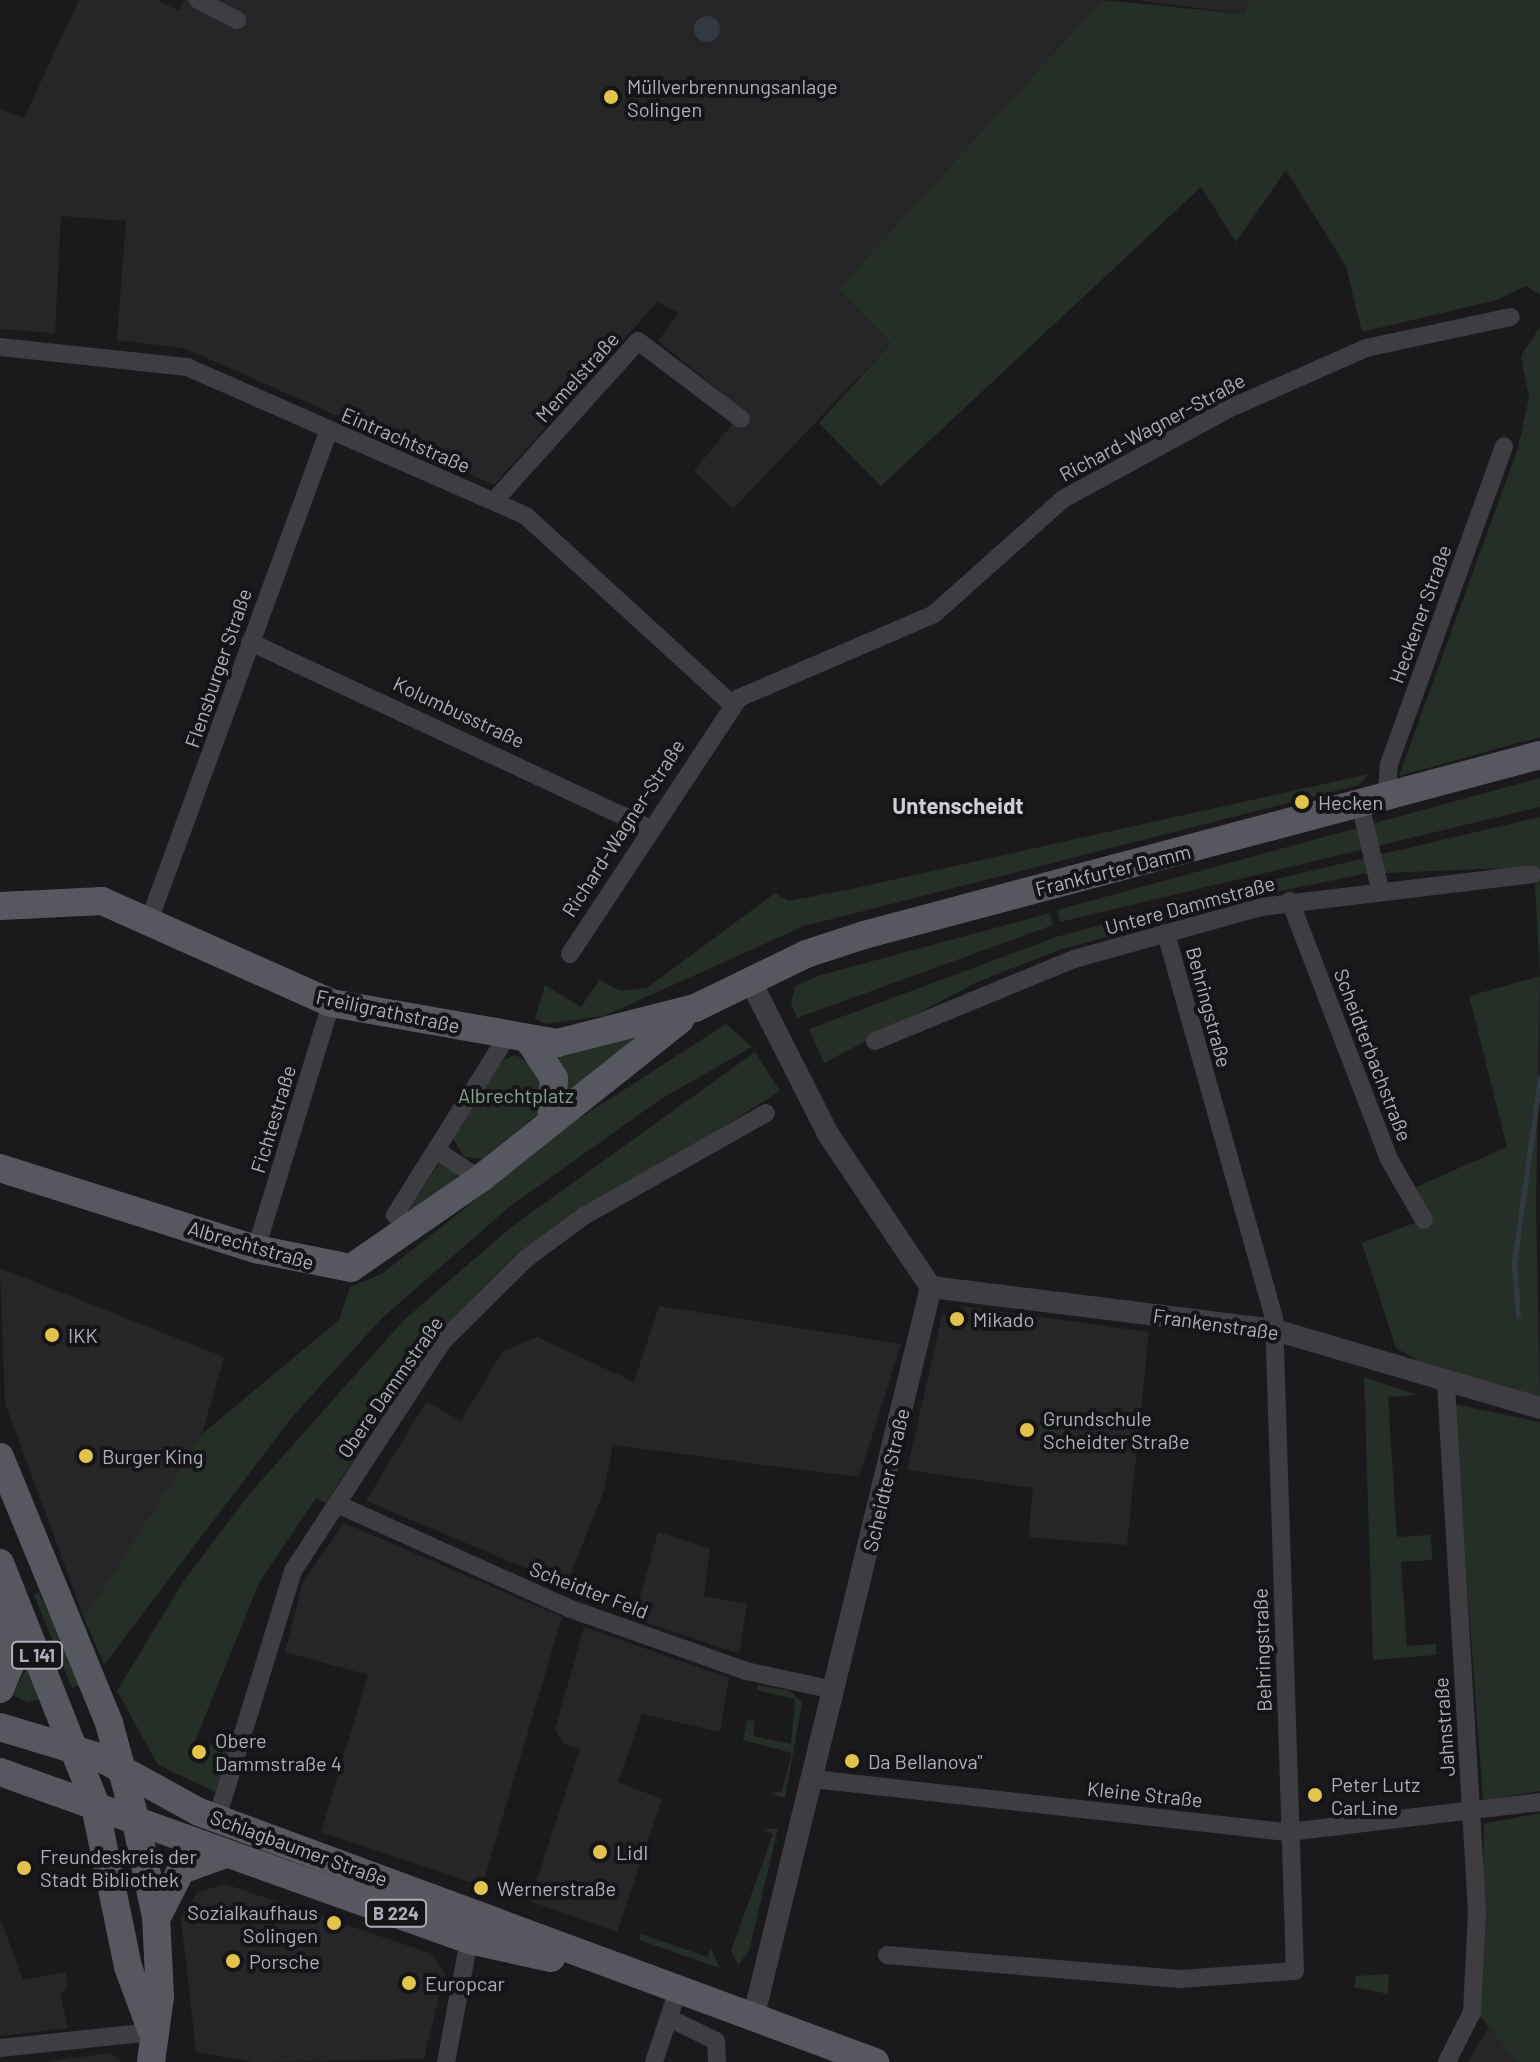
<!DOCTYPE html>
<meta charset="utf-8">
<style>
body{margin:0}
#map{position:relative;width:1540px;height:2062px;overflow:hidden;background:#1a1a1c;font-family:Barlow,sans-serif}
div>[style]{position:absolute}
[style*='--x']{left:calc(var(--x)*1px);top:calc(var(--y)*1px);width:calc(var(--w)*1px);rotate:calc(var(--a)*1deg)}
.built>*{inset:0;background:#262628}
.green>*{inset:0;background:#262e28}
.round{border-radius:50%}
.water>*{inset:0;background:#333941}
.stream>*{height:5px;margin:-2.5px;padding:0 2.5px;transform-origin:2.5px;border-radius:2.5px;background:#333941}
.minor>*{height:18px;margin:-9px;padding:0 9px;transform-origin:9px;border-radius:9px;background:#3d3d42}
.tertiary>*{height:22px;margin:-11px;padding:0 11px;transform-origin:11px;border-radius:11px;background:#3d3d42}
.primary>*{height:28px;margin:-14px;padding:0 14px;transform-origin:14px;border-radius:14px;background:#57585f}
.dots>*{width:22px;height:22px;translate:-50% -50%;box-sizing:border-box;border:4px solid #151517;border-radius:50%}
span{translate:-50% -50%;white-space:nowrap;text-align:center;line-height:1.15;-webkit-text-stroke:8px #151517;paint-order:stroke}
.shield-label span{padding:2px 6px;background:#151517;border:2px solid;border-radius:6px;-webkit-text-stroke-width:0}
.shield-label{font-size:18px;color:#adb0ba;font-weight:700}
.poi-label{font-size:20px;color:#adb0ba}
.left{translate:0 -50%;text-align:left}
.right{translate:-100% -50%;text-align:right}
.street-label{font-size:20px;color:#adb0ba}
.park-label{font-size:20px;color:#86a38c}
.neighbourhood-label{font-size:22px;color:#cecfd6;font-weight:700}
</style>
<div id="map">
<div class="built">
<i style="clip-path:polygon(79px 0,157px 0,179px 11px,185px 0,1102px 0,838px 289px,891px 343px,733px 509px,694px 471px,734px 422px,726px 396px,658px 341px,679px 313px,657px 302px,494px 485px,184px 348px,117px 340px,126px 221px,61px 216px,55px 333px,0 329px,0 109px,24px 118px)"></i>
<i style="clip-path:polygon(1136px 0,1249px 0,1246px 14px)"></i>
<i style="clip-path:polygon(0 1268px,224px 1357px,202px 1434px,84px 1618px,5px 1403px)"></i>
<i style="clip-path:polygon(659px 1306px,901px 1344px,859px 1477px,613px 1445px,604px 1491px,566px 1585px,366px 1501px,426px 1402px,461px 1421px,503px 1351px,537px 1337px,634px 1382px)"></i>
<i style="clip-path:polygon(962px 1306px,1149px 1332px,1127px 1545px,1028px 1537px,1033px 1488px,907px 1470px,942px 1316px)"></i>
<i style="clip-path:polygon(344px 1523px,562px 1617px,482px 1886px,321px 1832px,368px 1675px,285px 1652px,303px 1581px)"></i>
<i style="clip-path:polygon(658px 1532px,710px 1549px,704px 1596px,747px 1604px,739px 1654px,634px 1618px)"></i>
<i style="clip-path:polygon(584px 1627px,729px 1678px,720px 1732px,642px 1714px,618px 1782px,662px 1799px,617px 1932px,530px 1901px,580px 1749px,564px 1744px,555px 1729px)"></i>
<i style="clip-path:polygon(225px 1884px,430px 1953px,445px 1973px,424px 2059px,252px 2062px,196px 2052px,181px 1918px,198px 1892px)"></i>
<i style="clip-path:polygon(0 1918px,23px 1980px,66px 1972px,68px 1987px,60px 1993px,68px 2028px,0 2036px)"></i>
<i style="clip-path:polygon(1490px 2025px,1517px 2062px,1468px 2062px)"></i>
<i style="clip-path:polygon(111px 2053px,121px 2062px,42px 2062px)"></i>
</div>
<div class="green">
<i style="clip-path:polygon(1102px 0,1245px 14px,1249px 0,1540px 0,1540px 295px,1526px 286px,1497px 300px,1362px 332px,1346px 266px,1286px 170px,1236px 242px,1201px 187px,881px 486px,819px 423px,891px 343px,838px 289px)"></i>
<i style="clip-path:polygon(1540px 327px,1540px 737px,1399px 776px,1518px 448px,1529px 397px,1521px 356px)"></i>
<i style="clip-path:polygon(1369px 774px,1359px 785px,804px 926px,604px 1016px,545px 1024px,535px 1018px,545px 985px,581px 1007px,599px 980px,621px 991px,647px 988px,775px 893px,788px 901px,851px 889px)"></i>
<i style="clip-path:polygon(1540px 778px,1540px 807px,1060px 922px,1057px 910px)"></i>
<i style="clip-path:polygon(1540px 817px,1540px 974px,1534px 867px,1363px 874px,1262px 895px,1259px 883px)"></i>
<i style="clip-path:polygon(1250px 885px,1253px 897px,1059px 950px,975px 983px,824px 1063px,809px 1029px,1056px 937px)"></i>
<i style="clip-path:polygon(1050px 913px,1053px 925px,797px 1018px,791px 1003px,795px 986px,821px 975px)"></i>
<i style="clip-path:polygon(1540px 976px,1536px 1206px,1540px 1396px,1453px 1380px,1396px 1348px,1362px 1243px,1430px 1217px,1416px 1187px,1507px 1147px,1469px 996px)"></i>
<i style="clip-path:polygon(726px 1024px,752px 1047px,661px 1099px,509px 1207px,382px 1318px,292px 1417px,104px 1665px,84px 1618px,202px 1434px,339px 1320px,350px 1287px,383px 1273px,574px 1122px)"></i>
<i style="clip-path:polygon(636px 1038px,567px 1093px,554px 1052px)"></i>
<i style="clip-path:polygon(755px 1052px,780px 1091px,523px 1253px,409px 1373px,326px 1503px,316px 1498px,260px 1581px,188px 1758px,203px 1764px,211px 1744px,236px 1753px,222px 1795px,158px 1765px,117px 1691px,183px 1582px,251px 1492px,403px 1321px,510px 1228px)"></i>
<i style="clip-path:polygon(515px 1055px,541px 1069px,540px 1112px,482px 1159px,464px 1157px,453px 1139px,503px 1060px)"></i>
<i style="clip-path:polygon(440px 1162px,458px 1172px,457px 1181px,400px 1224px)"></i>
<i style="clip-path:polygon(1364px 1377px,1417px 1395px,1388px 1397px,1397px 1537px,1431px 1535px,1432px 1560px,1401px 1562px,1407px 1646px,1436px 1644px,1436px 1655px,1373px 1660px)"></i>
<i style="clip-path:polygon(1454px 1404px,1540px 1422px,1540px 1791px,1483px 1800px)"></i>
<i class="round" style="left:1036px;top:1422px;width:30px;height:30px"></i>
<i style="clip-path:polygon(39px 1593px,82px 1684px,72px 1688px,34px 1595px)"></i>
<i style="clip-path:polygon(28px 1666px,40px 1699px,27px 1702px,12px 1695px)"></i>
<i style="clip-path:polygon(758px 1685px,790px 1691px,802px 1703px,785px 1798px,772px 1794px,782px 1791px,792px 1753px,743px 1740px,747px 1720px,755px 1721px,753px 1736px,791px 1744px,795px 1699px,757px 1690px,753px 1704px)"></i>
<i style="clip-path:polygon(1540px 1813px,1540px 2062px,1517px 2062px,1480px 2016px,1484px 1824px)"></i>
<i style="clip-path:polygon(778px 1828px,749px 1951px,738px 1965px,731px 1951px,773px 1834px,763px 1830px)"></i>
<i style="clip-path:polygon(641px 1934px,707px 1957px,711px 1949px,720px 1968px,639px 1940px)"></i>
<i style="clip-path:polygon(1389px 1974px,1388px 1994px,1354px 1987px,1356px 1976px)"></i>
</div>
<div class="water">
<i class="round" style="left:694px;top:16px;width:26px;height:26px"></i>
</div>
<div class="stream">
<i style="--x:1518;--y:1316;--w:53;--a:-94.3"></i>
<i style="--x:1514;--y:1263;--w:187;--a:-82"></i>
</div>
<div class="minor">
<i style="--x:198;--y:0;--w:44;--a:27.1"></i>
<i style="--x:0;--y:347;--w:188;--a:6.1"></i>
<i style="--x:187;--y:367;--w:370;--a:23.7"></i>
<i style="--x:526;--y:516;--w:277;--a:42.4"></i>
<i style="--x:494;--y:501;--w:215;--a:-48"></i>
<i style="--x:638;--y:341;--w:129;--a:37.1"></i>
<i style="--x:250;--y:642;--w:438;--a:25"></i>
<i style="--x:1386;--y:799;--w:35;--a:-85"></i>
<i style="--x:1389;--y:764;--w:338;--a:-70.1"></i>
<i style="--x:1361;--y:808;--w:83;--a:76.8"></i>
<i style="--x:1290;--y:901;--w:276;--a:69"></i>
<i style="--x:1389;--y:1159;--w:70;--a:60.2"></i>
<i style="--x:149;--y:921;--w:523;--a:-69.87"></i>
<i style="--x:570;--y:954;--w:307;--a:-56.6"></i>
<i style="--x:739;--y:698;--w:212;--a:-23.3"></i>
<i style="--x:934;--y:614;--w:173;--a:-41.7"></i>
<i style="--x:1063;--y:499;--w:188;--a:-28.6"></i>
<i style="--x:1228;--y:409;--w:151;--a:-23.8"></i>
<i style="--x:1366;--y:348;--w:148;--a:-12.1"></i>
<i style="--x:875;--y:1041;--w:215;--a:-22.4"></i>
<i style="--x:1074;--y:959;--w:194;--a:-15.5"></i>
<i style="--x:1261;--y:907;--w:273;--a:-6.9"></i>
<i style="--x:436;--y:1150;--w:53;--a:33.4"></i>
<i style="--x:395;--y:1215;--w:209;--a:-57.9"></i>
<i style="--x:256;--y:1249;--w:257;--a:-73"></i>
<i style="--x:1446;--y:1384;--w:529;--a:86.64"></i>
<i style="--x:1477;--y:1912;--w:100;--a:92.9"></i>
<i style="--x:1472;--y:2012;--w:56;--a:116.6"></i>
<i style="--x:337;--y:1504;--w:256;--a:24.2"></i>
<i style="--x:571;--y:1609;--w:186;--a:19.5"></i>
<i style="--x:746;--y:1671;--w:90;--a:12.2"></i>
<i style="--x:813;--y:1779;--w:479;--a:6.4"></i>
<i style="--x:1289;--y:1832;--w:253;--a:-6.8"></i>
<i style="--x:217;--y:1818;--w:258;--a:-72.9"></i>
<i style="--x:293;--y:1571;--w:275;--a:-56.9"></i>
<i style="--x:443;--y:1341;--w:118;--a:-44.7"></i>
<i style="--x:527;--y:1258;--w:71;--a:-36.4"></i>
<i style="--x:584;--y:1216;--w:209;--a:-29.5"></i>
<i style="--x:887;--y:1955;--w:294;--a:4.7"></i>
<i style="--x:1180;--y:1979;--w:115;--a:-4"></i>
<i style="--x:1295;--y:1971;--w:653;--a:-91.84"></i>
<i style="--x:1274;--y:1318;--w:400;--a:-105.7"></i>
<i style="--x:669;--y:2018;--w:52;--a:26.1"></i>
<i style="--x:716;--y:2041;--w:21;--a:87"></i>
<i style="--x:0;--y:2048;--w:153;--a:-6"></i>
<i style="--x:446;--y:2062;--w:124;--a:-79.3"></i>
<i style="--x:654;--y:2062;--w:73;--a:-71.6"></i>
</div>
<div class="tertiary">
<i style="--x:750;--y:980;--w:173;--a:63.1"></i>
<i style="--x:828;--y:1134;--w:184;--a:56.1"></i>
<i style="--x:931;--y:1287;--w:753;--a:103.67"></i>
<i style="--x:931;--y:1287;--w:347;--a:7.1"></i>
<i style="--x:1275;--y:1330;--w:276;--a:16.4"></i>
</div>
<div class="primary">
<i style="--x:0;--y:906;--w:102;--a:-2.8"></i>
<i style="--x:102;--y:901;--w:251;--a:24"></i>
<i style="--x:331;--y:1003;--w:230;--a:10"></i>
<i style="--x:557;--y:1043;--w:142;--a:-14.2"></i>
<i style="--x:695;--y:1008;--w:123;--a:-25.9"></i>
<i style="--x:806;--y:954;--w:61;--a:-18.1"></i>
<i style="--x:864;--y:935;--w:700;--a:-14.91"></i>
<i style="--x:530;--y:1042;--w:43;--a:56.3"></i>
<i style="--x:554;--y:1078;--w:44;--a:93.9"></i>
<i style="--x:0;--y:1168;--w:269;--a:17.6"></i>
<i style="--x:256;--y:1249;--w:97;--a:11.3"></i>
<i style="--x:351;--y:1268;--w:157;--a:-34.6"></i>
<i style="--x:480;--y:1179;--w:256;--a:-38.5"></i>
<i style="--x:0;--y:1457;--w:287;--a:67.7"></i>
<i style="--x:109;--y:1723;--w:103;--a:74.7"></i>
<i style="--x:136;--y:1822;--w:97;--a:78.1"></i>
<i style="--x:156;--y:1917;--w:80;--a:87.1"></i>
<i style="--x:160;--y:1997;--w:66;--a:97.9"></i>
<i style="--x:0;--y:1563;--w:256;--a:68.4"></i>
<i style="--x:94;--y:1801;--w:169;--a:78.4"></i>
<i style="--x:128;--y:1967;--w:69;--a:69.7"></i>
<i style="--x:0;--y:1689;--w:36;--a:-67"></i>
<i style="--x:14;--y:1656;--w:45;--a:-102.8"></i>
<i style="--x:0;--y:1727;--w:103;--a:16.9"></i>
<i style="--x:99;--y:1757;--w:114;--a:28.8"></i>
<i style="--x:199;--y:1812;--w:721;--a:20.3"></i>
<i style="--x:0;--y:1772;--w:498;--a:19.7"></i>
<i style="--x:469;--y:1940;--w:84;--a:12.4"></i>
<i style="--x:157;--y:1917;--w:53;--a:-62.9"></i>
<i style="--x:181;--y:1870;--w:48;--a:-19.6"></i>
</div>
<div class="dots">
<i style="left:611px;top:97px;background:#e2c34b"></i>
<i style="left:1302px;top:802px;background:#e2c34b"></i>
<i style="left:957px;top:1319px;background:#e2c34b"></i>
<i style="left:52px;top:1335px;background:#e2c34b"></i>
<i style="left:1027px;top:1430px;background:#e2c34b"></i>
<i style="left:86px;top:1456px;background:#e2c34b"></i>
<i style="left:199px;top:1752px;background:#e2c34b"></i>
<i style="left:852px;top:1761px;background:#e2c34b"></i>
<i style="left:1315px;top:1795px;background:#e2c34b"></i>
<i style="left:600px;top:1852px;background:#e2c34b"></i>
<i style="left:24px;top:1868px;background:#e2c34b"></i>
<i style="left:481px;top:1888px;background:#e2c34b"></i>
<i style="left:334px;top:1923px;background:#e2c34b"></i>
<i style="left:233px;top:1961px;background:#e2c34b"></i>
<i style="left:409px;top:1983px;background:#e2c34b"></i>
</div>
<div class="shield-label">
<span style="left:37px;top:1655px">L 141</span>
<span style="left:396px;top:1913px">B 224</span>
</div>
<div class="poi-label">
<span class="left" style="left:627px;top:98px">Müllverbrennungsanlage<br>Solingen</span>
<span class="left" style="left:1318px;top:802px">Hecken</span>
<span class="left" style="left:973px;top:1319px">Mikado</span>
<span class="left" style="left:68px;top:1335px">IKK</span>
<span class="left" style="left:1043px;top:1430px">Grundschule<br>Scheidter Straße</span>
<span class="left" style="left:102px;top:1456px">Burger King</span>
<span class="left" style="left:215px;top:1752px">Obere<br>Dammstraße 4</span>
<span class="left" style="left:868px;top:1761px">Da Bellanova"</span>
<span class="left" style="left:1331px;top:1796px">Peter Lutz<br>CarLine</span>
<span class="left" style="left:616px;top:1852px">Lidl</span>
<span class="left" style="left:40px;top:1868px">Freundeskreis der<br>Stadt Bibliothek</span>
<span class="left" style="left:497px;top:1888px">Wernerstraße</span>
<span class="right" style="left:318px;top:1924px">Sozialkaufhaus<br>Solingen</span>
<span class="left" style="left:249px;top:1961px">Porsche</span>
<span class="left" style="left:425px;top:1983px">Europcar</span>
</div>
<div class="street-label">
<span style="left:577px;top:377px;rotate:-48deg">Memelstraße</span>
<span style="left:1152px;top:427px;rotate:-28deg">Richard-Wagner-Straße</span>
<span style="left:406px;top:440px;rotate:23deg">Eintrachtstraße</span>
<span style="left:1420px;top:614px;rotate:-70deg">Heckener Straße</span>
<span style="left:218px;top:668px;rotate:-71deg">Flensburger Straße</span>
<span style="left:459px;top:712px;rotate:25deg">Kolumbusstraße</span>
<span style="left:623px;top:828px;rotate:-57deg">Richard-Wagner-Straße</span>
<span style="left:1113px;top:870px;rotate:-14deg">Frankfurter Damm</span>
<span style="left:1190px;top:905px;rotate:-15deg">Untere Dammstraße</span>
<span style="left:1209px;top:1007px;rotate:75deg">Behringstraße</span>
<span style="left:388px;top:1011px;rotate:12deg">Freiligrathstraße</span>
<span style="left:1373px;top:1055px;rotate:69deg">Scheidterbachstraße</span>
<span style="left:273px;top:1119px;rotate:-73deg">Fichtestraße</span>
<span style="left:251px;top:1245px;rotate:16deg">Albrechtstraße</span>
<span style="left:1216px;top:1324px;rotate:8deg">Frankenstraße</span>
<span style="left:390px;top:1387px;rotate:-55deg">Obere Dammstraße</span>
<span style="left:886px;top:1480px;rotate:-77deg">Scheidter Straße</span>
<span style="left:589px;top:1590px;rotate:21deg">Scheidter Feld</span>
<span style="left:1262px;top:1650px;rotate:-92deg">Behringstraße</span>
<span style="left:1444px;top:1727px;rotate:-94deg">Jahnstraße</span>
<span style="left:1145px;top:1794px;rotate:6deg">Kleine Straße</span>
<span style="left:299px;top:1848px;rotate:20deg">Schlagbaumer Straße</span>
</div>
<div class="park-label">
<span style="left:516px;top:1095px">Albrechtplatz</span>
</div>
<div class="neighbourhood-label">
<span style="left:958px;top:806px">Untenscheidt</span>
</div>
</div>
